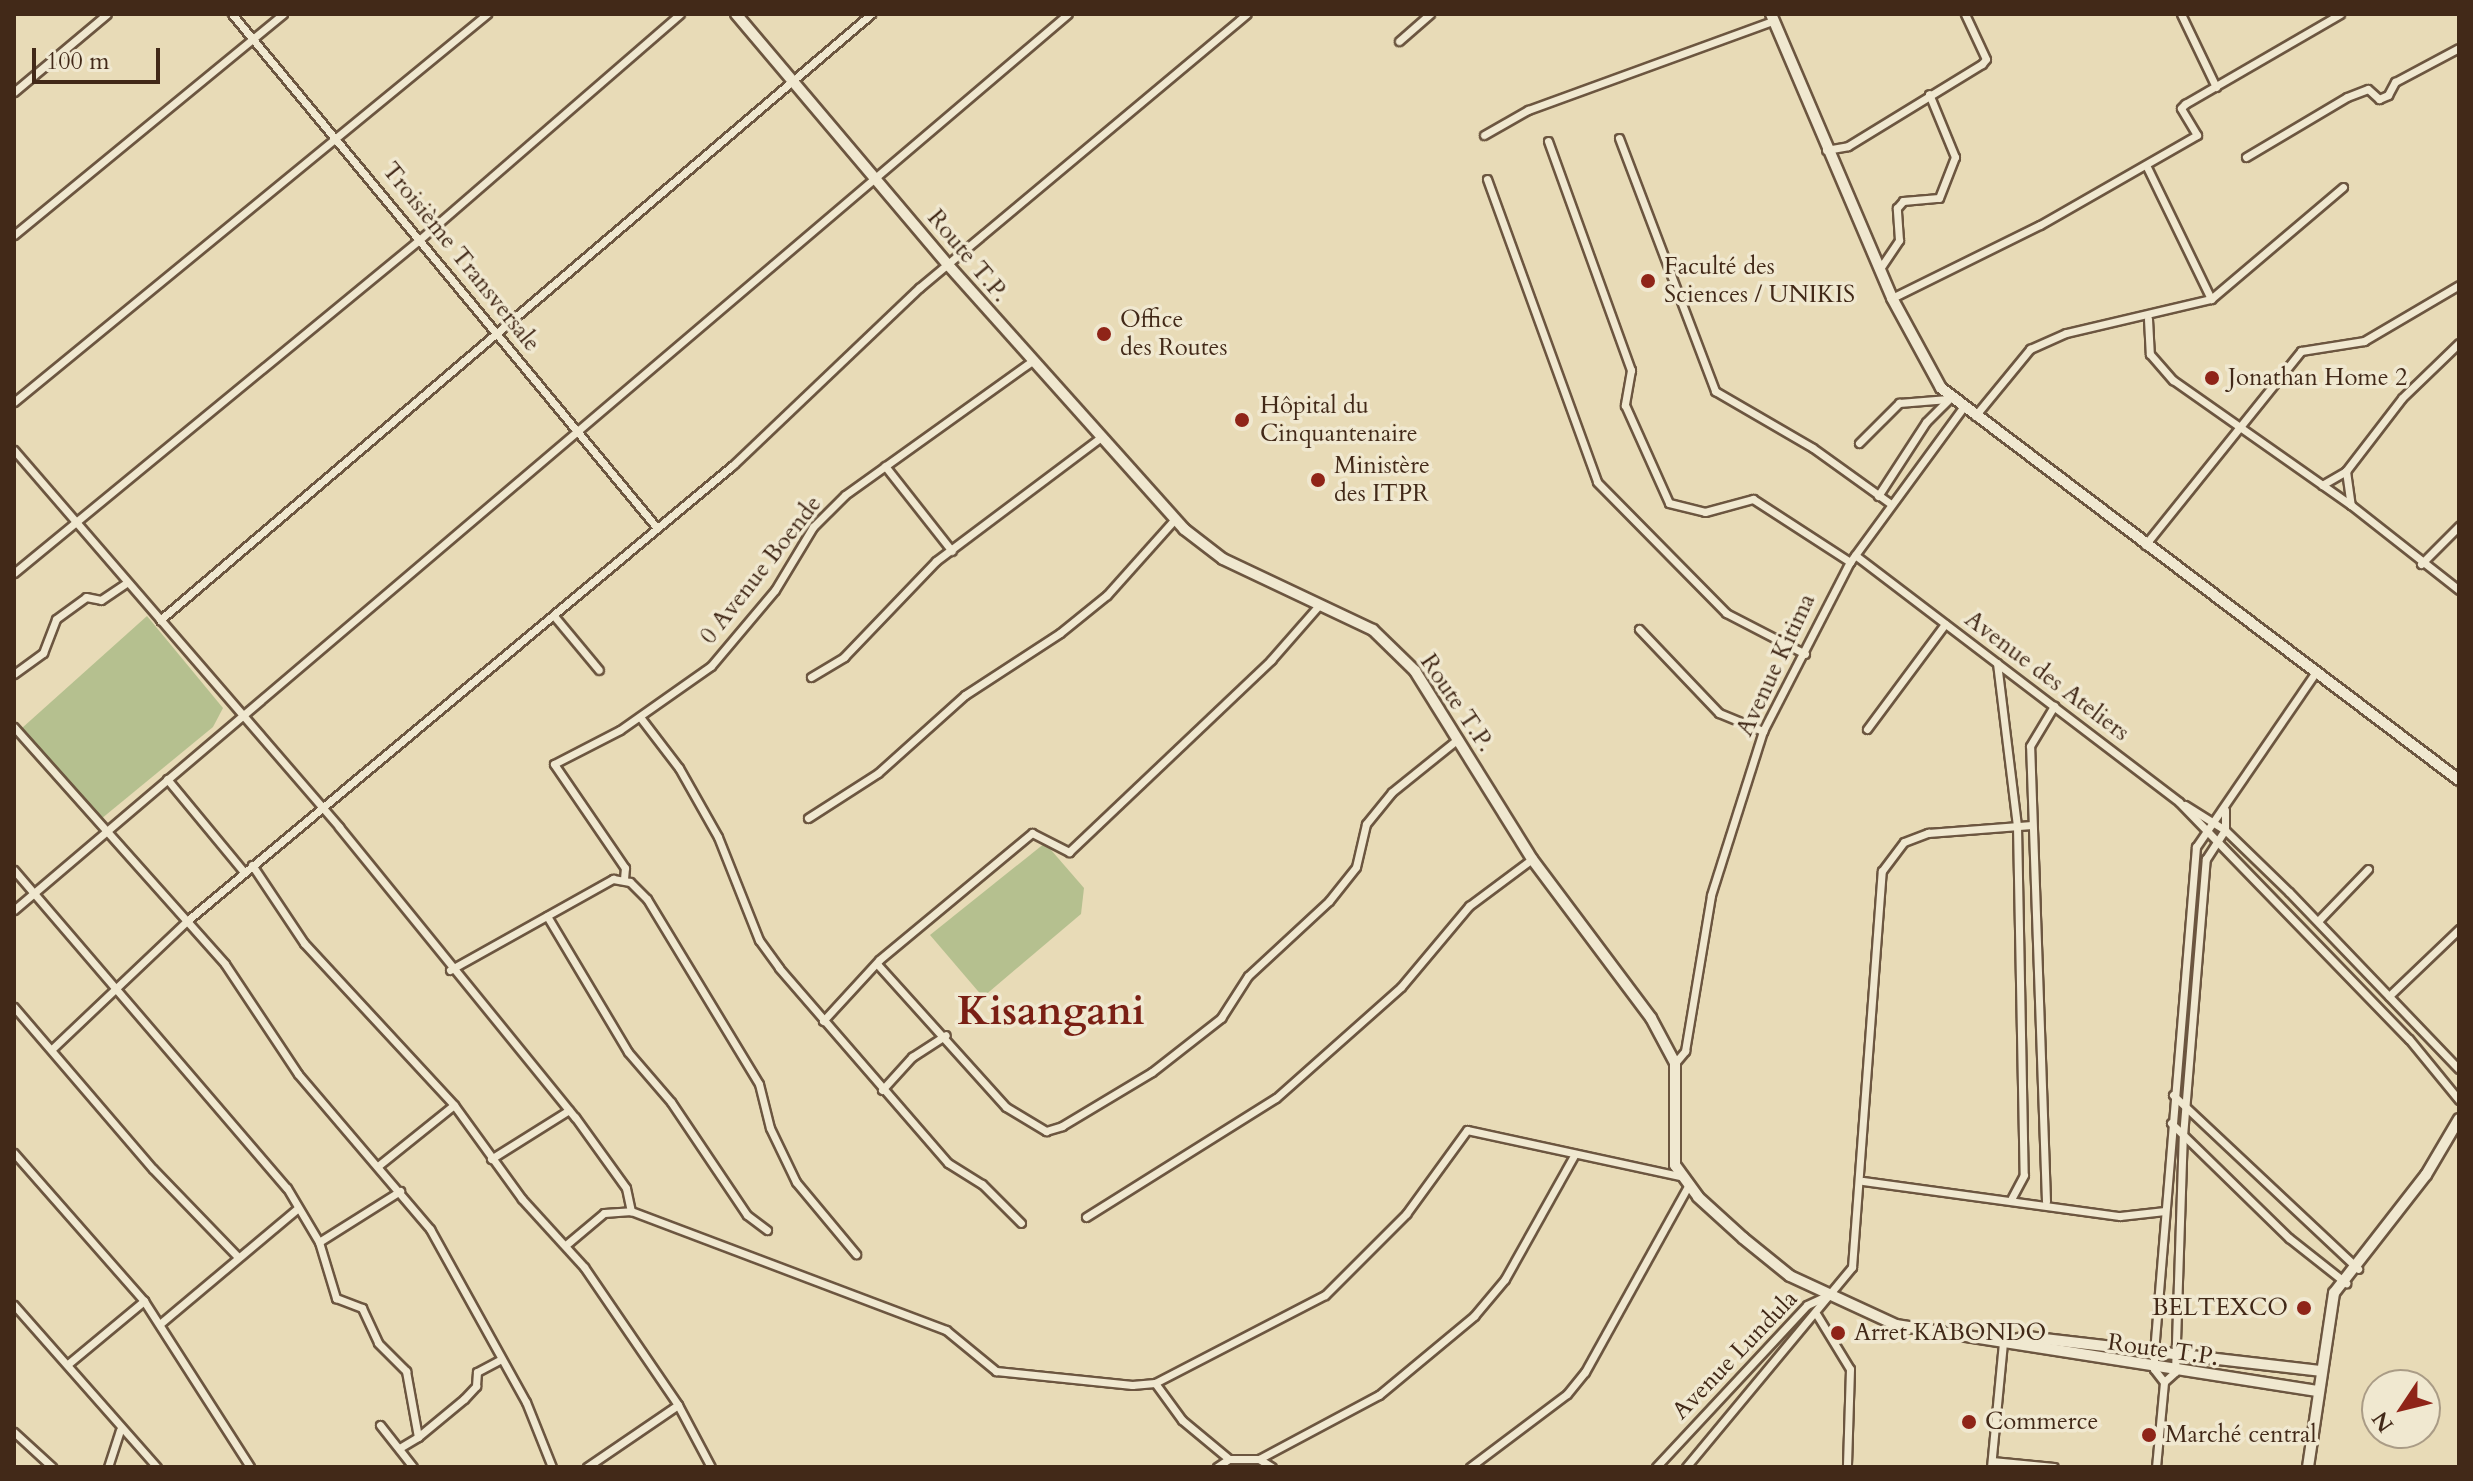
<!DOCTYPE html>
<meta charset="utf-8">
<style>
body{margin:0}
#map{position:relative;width:2473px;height:1481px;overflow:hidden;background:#e8dbb7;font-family:Cardo,serif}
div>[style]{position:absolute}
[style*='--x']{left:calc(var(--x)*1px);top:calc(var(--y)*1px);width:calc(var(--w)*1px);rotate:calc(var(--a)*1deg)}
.green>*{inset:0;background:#b5c08f}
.roads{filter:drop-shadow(2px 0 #6c5640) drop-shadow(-2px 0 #6c5640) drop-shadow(0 2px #6c5640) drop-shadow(0 -2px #6c5640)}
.street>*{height:7px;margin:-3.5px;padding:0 3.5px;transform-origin:3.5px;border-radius:3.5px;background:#f0e8d0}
.secondary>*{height:10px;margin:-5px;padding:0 5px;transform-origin:5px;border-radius:5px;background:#f0e8d0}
.dots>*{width:22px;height:22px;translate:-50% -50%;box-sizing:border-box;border:4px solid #f0e8d0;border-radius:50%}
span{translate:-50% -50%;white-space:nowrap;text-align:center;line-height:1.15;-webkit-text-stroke:7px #f0e8d0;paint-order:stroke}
.street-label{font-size:24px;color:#422918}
.poi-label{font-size:24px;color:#422918}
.left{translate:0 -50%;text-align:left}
.right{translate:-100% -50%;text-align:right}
.town-label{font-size:40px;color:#7a1f14;font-weight:700}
.frame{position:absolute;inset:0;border:16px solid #422918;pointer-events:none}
.north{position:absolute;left:2361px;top:1369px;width:80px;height:80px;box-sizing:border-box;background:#f0e8d0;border:2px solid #aa9c86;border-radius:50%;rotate:235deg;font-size:22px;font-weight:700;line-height:32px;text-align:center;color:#422918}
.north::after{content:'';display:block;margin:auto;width:28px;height:36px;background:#8f2418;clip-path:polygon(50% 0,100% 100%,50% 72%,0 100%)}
.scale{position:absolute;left:32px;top:48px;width:128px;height:36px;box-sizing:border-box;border:4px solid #422918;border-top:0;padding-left:10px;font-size:24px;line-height:28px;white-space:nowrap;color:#422918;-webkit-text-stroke:6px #f0e8d0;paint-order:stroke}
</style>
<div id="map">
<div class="green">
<i style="clip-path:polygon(147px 616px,223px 708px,213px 727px,101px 819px,22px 728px)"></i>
<i style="clip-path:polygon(1045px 843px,1084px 888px,1081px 914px,983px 997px,930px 935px)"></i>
</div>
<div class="roads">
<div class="street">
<i style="--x:232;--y:14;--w:667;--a:50.41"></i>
<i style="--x:2181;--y:14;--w:81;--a:64.4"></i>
<i style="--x:1399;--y:41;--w:41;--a:-41.1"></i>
<i style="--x:14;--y:92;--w:121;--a:-40"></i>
<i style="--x:1484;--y:135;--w:51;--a:-29.6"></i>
<i style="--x:1528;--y:110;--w:261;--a:-20"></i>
<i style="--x:1619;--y:138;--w:271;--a:69.2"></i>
<i style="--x:1715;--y:391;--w:113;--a:30.2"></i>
<i style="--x:1813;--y:448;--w:96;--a:35.7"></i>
<i style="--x:1548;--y:141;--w:244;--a:70.1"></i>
<i style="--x:1631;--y:370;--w:36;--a:100"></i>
<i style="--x:1625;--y:405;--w:107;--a:65.8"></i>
<i style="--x:1669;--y:503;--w:37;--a:14"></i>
<i style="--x:1705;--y:512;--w:50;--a:-15.2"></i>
<i style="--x:1753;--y:499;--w:116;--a:33"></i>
<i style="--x:1826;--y:150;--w:22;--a:-10"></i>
<i style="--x:1848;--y:146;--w:157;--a:-31.5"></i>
<i style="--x:1982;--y:64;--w:6;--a:-51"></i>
<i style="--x:1986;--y:59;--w:50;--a:-115"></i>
<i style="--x:2246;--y:157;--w:117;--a:-30.7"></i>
<i style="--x:2347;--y:97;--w:22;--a:-21"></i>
<i style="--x:2368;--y:89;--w:15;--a:42"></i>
<i style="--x:2379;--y:99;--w:10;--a:-24"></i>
<i style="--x:2388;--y:95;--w:15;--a:-62"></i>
<i style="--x:2395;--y:82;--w:72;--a:-28"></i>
<i style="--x:2146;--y:165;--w:149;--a:64.1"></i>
<i style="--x:1487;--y:179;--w:322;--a:70"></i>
<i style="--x:1597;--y:482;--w:184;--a:45.4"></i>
<i style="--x:1726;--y:613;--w:89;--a:27.4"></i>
<i style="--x:14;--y:235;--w:348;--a:-39.4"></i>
<i style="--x:1879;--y:270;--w:36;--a:-56"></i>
<i style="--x:1899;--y:240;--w:32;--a:-94"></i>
<i style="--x:1897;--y:208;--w:9;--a:-49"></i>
<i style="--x:1903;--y:201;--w:36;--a:-5"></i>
<i style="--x:1939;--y:198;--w:44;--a:-68.7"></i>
<i style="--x:1955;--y:157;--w:68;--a:-112.4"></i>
<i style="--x:1892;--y:298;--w:165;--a:-26.3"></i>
<i style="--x:2040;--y:225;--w:181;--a:-29.8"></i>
<i style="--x:2197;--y:135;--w:31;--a:-121"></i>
<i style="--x:2181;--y:108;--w:6;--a:-45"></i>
<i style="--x:2185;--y:104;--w:179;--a:-30.1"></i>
<i style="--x:2148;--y:319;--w:35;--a:87"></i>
<i style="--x:2150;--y:354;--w:35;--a:49"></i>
<i style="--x:2173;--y:380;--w:218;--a:35.1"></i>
<i style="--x:2351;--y:505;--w:137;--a:38.2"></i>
<i style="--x:14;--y:402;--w:612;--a:-39.36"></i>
<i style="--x:1975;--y:416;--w:87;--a:-50.6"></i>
<i style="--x:2030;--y:349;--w:39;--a:-24"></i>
<i style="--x:2066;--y:333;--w:149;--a:-13.2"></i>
<i style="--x:2211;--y:299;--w:173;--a:-40.3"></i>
<i style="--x:1859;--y:443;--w:57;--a:-45"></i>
<i style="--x:1899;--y:403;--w:49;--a:-4.7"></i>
<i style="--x:14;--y:450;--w:498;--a:49.2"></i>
<i style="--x:339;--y:827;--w:374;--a:50.9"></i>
<i style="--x:575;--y:1117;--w:87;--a:54.3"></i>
<i style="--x:626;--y:1188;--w:24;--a:78"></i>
<i style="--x:885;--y:466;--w:108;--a:51.8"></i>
<i style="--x:2346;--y:471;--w:34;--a:82"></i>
<i style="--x:2322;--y:485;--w:28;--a:-30"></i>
<i style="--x:2346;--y:471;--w:92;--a:-52.5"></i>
<i style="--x:2402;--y:398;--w:79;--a:-44"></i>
<i style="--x:1878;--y:496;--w:88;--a:-57"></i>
<i style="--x:1926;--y:422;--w:34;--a:-45"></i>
<i style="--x:2145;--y:545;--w:249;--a:-51.2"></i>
<i style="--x:2301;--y:351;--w:64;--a:-9"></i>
<i style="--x:2364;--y:341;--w:110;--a:-30.5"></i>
<i style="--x:1855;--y:555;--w:407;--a:37.3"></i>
<i style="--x:2179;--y:802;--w:330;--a:45.9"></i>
<i style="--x:2409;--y:1039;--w:79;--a:50.7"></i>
<i style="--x:2421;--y:564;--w:54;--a:-45"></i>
<i style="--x:14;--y:573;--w:524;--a:-39.43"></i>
<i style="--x:419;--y:240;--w:345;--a:-40.9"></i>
<i style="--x:554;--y:616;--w:70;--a:50.2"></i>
<i style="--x:160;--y:620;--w:934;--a:-40.44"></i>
<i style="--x:1639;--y:629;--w:116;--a:46.4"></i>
<i style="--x:1719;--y:713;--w:48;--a:22.2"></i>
<i style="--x:1997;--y:663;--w:164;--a:83"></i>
<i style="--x:2017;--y:826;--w:349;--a:88.9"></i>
<i style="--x:2024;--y:1175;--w:26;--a:118"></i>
<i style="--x:14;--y:674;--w:36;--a:-36"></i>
<i style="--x:43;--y:653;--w:36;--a:-69"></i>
<i style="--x:56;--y:619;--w:37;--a:-36"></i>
<i style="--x:86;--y:597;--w:15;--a:11"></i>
<i style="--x:101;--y:600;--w:32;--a:-34"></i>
<i style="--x:811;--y:677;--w:39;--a:-31"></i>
<i style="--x:844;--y:657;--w:133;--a:-46.2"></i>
<i style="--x:936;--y:561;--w:206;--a:-36.9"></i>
<i style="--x:640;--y:717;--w:64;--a:52.6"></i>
<i style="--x:679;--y:768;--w:79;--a:60.5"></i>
<i style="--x:718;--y:837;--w:111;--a:68.3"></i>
<i style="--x:759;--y:940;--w:34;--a:54"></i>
<i style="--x:779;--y:968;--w:258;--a:49.1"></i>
<i style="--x:948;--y:1163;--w:40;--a:32"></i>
<i style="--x:982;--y:1184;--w:55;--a:45"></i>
<i style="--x:14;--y:727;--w:317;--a:48.3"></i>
<i style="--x:225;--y:964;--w:132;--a:56.4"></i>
<i style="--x:298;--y:1074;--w:204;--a:49.6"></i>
<i style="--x:430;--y:1229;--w:198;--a:61"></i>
<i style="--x:526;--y:1402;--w:70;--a:68.2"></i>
<i style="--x:1867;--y:729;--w:131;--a:-53.4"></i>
<i style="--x:167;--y:779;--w:121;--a:50.4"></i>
<i style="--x:2185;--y:805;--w:47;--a:32"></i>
<i style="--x:2225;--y:830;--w:89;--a:44.1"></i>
<i style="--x:2289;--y:892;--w:245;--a:46.2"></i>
<i style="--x:808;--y:818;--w:83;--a:-32.7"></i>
<i style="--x:878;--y:773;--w:117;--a:-41.9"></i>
<i style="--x:965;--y:695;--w:113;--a:-33.1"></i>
<i style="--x:1060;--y:633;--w:60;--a:-39"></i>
<i style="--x:1107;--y:595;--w:102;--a:-48.2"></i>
<i style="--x:252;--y:865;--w:94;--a:56.3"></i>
<i style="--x:304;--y:943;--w:221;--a:47.2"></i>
<i style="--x:454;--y:1105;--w:116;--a:54.1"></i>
<i style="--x:522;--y:1199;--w:92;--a:47.6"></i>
<i style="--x:584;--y:1267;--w:167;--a:55.7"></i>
<i style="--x:678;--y:1405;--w:70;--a:62"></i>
<i style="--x:14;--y:870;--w:419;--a:49.4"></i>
<i style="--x:287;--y:1188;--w:63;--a:59.3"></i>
<i style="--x:319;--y:1242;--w:59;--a:73.1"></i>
<i style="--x:336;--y:1298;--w:28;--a:21"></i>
<i style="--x:362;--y:1308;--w:38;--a:65"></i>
<i style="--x:378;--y:1343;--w:40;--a:45"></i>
<i style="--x:406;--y:1371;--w:67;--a:79.7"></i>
<i style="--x:418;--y:1437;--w:21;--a:149"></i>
<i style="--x:624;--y:879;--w:11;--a:-85"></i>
<i style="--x:625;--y:868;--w:126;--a:-124.3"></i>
<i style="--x:554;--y:764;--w:74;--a:-27.3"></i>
<i style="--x:620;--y:730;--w:111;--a:-35.1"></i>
<i style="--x:711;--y:666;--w:99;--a:-49.9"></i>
<i style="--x:775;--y:590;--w:74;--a:-58.9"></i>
<i style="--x:813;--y:527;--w:45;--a:-45"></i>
<i style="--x:845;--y:495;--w:230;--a:-35.6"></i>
<i style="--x:14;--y:910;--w:1383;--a:-40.37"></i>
<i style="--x:547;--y:916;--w:158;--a:59.2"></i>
<i style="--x:628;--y:1052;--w:66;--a:49.3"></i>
<i style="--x:671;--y:1102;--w:136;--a:56.1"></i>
<i style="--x:747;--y:1215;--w:25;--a:37"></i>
<i style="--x:2318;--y:921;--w:72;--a:-46.1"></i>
<i style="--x:878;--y:965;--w:191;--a:48"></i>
<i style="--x:1006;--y:1107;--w:47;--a:31"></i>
<i style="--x:1046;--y:1131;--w:17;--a:-17"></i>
<i style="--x:1062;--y:1126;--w:105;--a:-31"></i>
<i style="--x:1152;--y:1072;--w:88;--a:-38"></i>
<i style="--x:1221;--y:1018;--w:50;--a:-57.3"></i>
<i style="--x:1248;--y:976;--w:110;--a:-42.8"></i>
<i style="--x:1329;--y:901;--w:43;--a:-51.5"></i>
<i style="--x:1356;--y:867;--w:44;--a:-76.9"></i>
<i style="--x:1366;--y:824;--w:41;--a:-50.9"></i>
<i style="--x:1392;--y:792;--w:85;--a:-38.8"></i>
<i style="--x:450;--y:970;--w:187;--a:-29.2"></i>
<i style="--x:613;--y:879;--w:17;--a:10"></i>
<i style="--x:630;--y:882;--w:24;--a:45"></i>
<i style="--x:647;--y:899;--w:216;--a:58.8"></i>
<i style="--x:759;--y:1084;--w:45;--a:76"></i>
<i style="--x:770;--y:1128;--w:60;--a:64.3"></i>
<i style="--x:796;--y:1182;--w:94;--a:50.2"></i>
<i style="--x:2389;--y:996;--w:97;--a:-43.7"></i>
<i style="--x:14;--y:1007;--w:213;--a:49.4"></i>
<i style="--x:153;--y:1169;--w:121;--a:46"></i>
<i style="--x:823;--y:1021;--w:83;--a:-47.4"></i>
<i style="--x:879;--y:960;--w:199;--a:-39.7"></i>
<i style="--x:1032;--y:833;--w:42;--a:27.2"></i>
<i style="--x:1069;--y:852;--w:279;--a:-43.5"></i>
<i style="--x:1271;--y:660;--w:74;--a:-48.8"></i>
<i style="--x:52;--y:1049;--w:187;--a:-43.5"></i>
<i style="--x:188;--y:920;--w:710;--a:-39.86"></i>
<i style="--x:733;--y:465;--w:257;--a:-43.6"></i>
<i style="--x:919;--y:288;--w:427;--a:-39.9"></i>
<i style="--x:1675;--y:1063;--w:16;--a:-50"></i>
<i style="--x:1685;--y:1051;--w:158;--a:-80.5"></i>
<i style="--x:1711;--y:895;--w:172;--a:-72.4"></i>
<i style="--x:1763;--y:731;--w:190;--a:-62.8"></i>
<i style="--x:1850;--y:562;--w:190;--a:-53.8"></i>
<i style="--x:882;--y:1090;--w:45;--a:-47.7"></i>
<i style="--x:912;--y:1057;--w:40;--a:-32.9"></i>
<i style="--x:2173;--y:1095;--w:254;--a:43.2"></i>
<i style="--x:2171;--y:1123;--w:165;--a:44.3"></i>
<i style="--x:2289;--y:1238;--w:73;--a:38.3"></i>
<i style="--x:14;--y:1153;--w:197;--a:48.7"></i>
<i style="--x:144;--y:1301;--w:197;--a:57.4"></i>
<i style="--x:491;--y:1159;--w:92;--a:-32.1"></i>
<i style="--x:378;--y:1166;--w:97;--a:-38.8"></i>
<i style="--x:1863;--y:1181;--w:259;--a:7.8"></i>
<i style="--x:2120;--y:1216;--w:45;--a:-6.3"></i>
<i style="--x:2046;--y:1201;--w:455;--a:-92"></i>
<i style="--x:2030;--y:746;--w:47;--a:-59"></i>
<i style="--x:1086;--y:1217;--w:224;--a:-32.1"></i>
<i style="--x:1276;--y:1098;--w:167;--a:-41.6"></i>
<i style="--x:1401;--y:987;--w:106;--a:-50"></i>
<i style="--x:1469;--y:906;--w:79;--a:-36.7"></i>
<i style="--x:319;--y:1242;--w:96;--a:-32.2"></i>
<i style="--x:567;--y:1244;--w:48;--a:-40"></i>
<i style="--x:604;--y:1213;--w:27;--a:-4"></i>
<i style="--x:631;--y:1211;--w:337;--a:20.7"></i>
<i style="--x:946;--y:1330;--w:65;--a:39.4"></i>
<i style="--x:996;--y:1371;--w:137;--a:5.9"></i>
<i style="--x:1132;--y:1385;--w:23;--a:-5"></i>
<i style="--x:1155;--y:1383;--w:191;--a:-27.4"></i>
<i style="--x:1325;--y:1295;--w:115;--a:-45"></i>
<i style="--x:1406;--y:1214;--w:104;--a:-54"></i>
<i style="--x:1467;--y:1130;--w:218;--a:12.2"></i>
<i style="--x:14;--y:1305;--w:216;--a:48.6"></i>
<i style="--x:1817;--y:1315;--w:63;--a:58.6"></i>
<i style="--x:1850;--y:1369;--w:98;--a:91.8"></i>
<i style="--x:161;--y:1323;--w:177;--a:-40"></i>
<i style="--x:68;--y:1364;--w:99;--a:-39.7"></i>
<i style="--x:2164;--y:1382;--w:16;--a:-128"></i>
<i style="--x:2154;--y:1369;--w:17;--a:-90"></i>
<i style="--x:2154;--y:1352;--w:507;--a:-85.25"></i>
<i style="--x:2196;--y:847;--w:211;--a:-55.6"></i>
<i style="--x:1155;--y:1383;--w:46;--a:53.9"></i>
<i style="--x:1182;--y:1420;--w:61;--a:39.7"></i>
<i style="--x:1229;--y:1459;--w:30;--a:0"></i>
<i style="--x:1259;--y:1459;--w:15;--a:32"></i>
<i style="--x:380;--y:1425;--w:53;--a:51.8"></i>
<i style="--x:14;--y:1432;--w:52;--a:42.6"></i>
<i style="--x:418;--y:1437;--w:60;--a:-39.6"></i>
<i style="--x:464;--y:1399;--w:18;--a:-47"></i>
<i style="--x:476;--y:1386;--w:14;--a:-86"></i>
<i style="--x:477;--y:1372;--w:24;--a:-28"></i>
<i style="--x:1259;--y:1459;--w:136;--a:-28.1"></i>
<i style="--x:1379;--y:1395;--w:124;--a:-39.7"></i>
<i style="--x:1474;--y:1316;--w:48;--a:-50"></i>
<i style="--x:1505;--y:1279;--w:143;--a:-60.8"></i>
<i style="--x:1992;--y:1461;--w:62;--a:5.5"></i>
<i style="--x:108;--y:1467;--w:39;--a:-72"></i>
<i style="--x:587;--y:1467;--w:110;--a:-34.3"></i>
<i style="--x:1217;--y:1467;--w:14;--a:-34"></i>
<i style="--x:1470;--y:1467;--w:121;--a:-37"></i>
<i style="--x:1567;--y:1394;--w:28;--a:-51"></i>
<i style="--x:1585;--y:1372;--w:215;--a:-61"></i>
<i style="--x:1656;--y:1467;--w:221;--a:-47"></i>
<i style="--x:1807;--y:1305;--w:21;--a:-25"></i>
<i style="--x:1686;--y:1467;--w:260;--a:-50.3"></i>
<i style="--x:1852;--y:1267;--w:397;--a:-85.7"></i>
<i style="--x:1882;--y:871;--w:36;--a:-53"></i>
<i style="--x:1904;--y:842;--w:26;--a:-21"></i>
<i style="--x:1928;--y:833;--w:104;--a:-4.4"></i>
<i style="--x:1991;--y:1467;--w:126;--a:-84.5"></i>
<i style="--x:2156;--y:1467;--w:85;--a:-84.6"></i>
<i style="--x:2164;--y:1382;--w:15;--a:-42"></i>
<i style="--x:2175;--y:1372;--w:236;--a:-88.1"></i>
<i style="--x:2183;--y:1136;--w:278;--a:-85.3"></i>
<i style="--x:2206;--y:859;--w:35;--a:-57"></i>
<i style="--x:2225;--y:830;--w:20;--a:-90"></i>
</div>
<div class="secondary">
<i style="--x:736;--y:14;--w:330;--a:49.8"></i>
<i style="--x:949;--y:266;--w:353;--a:48.2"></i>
<i style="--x:1184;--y:529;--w:49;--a:37.6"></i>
<i style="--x:1223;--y:559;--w:166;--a:25.3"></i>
<i style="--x:1373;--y:630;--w:59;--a:44.3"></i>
<i style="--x:1415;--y:671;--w:221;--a:58.1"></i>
<i style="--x:1532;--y:859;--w:199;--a:53.2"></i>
<i style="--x:1651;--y:1018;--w:51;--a:61.9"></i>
<i style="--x:1675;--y:1063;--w:102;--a:90"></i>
<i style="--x:1675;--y:1165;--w:39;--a:54"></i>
<i style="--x:1698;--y:1197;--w:61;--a:42.3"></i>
<i style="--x:1743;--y:1238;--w:60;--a:39"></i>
<i style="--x:1790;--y:1276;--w:117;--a:24.8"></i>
<i style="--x:1896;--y:1325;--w:428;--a:8.9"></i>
<i style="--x:1771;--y:14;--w:309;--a:66.9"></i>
<i style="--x:1892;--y:298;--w:102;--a:61.4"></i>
<i style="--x:1941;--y:388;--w:650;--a:37.12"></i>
<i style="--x:2005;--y:1342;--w:23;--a:-13"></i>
<i style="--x:2027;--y:1337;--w:295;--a:6.6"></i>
<i style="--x:2308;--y:1467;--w:176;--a:-81.5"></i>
<i style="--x:2334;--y:1293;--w:150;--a:-52.1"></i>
<i style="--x:2426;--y:1175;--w:65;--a:-59.5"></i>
</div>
</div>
<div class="dots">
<i style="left:1648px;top:281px;background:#8f2418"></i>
<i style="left:1104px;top:334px;background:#8f2418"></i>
<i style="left:2212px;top:378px;background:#8f2418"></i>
<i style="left:1242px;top:420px;background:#8f2418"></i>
<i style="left:1318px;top:480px;background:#8f2418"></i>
<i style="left:2304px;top:1308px;background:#8f2418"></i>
<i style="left:1838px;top:1333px;background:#8f2418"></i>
<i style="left:1969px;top:1422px;background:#8f2418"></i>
<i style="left:2149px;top:1435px;background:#8f2418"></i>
</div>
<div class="street-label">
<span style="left:968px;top:256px;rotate:50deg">Route T.P.</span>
<span style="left:461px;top:257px;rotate:51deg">Troisième Transversale</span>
<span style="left:761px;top:570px;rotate:-52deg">0 Avenue Boende</span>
<span style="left:1776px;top:665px;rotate:-65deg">Avenue Kitima</span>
<span style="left:2047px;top:676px;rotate:37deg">Avenue des Ateliers</span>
<span style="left:1457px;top:703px;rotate:56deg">Route T.P.</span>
<span style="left:2163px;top:1350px;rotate:8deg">Route T.P.</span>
<span style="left:1735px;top:1355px;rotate:-46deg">Avenue Lundula</span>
</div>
<div class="poi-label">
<span class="left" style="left:1664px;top:281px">Faculté des<br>Sciences / UNIKIS</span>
<span class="left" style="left:1120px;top:334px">Office<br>des Routes</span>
<span class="left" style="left:2228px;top:378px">Jonathan Home 2</span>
<span class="left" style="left:1260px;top:420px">Hôpital du<br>Cinquantenaire</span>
<span class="left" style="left:1334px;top:480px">Ministère<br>des ITPR</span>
<span class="right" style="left:2288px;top:1308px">BELTEXCO</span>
<span class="left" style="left:1854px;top:1333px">Arret KABONDO</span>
<span class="left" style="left:1985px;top:1422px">Commerce</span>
<span class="left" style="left:2165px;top:1435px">Marché central</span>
</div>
<div class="town-label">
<span style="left:1051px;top:1012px">Kisangani</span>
</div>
<div class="frame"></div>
<div class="north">N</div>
<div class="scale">100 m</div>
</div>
